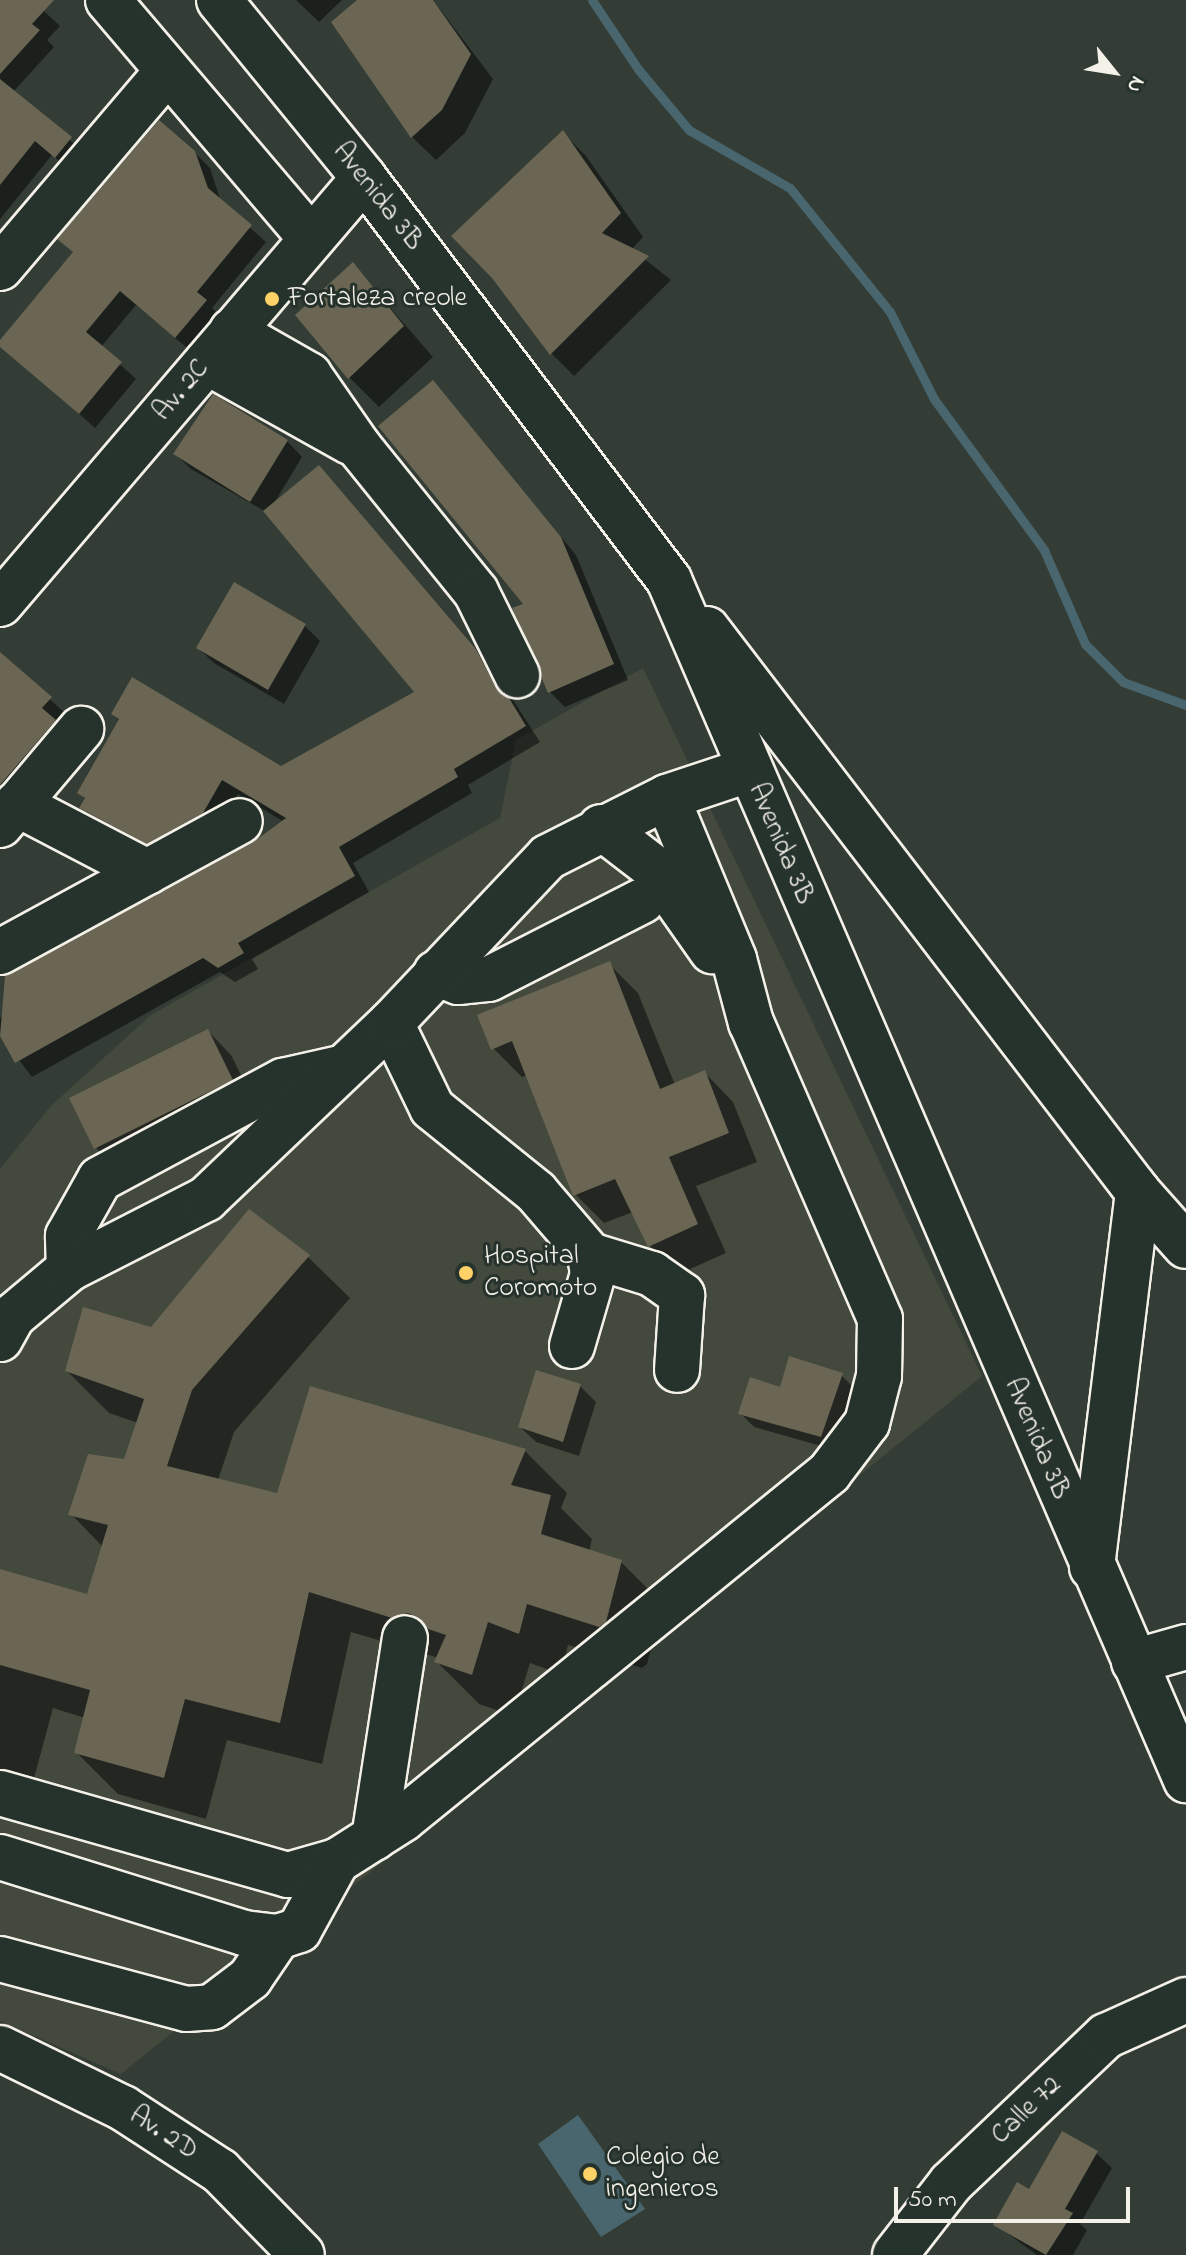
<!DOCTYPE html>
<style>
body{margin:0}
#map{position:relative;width:1186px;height:2255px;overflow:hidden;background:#343d35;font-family:"Indie Flower",sans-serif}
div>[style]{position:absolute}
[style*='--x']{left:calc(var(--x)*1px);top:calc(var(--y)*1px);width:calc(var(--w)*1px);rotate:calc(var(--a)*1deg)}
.built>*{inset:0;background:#44493e}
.water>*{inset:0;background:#49666f}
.shadow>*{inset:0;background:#0007}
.stream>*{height:9px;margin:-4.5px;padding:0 4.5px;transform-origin:4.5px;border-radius:4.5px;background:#49666f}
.building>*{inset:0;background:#6a6653}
.roads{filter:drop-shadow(2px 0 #f4f1e8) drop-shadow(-2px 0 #f4f1e8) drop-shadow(0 2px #f4f1e8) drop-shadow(0 -2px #f4f1e8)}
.minor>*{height:44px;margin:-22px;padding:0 22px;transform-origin:22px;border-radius:22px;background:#26332d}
.dots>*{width:22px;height:22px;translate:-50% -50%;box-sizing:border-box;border:4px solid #26332d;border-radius:50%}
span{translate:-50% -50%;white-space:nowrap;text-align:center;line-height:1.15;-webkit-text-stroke:6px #26332d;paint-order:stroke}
.street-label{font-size:28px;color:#f4f1e8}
.poi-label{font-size:28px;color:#f4f1e8}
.left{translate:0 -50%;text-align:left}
.north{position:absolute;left:1074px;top:32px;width:80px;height:80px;-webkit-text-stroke:6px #26332d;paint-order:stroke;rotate:120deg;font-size:22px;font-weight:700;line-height:32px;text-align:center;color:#f4f1e8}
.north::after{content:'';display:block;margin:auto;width:28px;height:36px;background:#f4f1e8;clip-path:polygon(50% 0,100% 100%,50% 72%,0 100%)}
.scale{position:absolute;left:894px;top:2187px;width:236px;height:36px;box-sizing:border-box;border:4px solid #f4f1e8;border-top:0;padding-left:10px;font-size:24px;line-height:28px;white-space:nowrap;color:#f4f1e8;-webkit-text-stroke:6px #26332d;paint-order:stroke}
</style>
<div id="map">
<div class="built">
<i style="clip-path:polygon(643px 668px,982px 1376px,121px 2074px,0 2021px,0 1169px,51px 1106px,151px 1015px,500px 818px,516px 740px)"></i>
</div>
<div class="water">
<i style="clip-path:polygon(578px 2115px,645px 2209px,601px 2237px,538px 2144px)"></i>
</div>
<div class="shadow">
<i style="clip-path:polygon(0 0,32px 0,60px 26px,47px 40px,54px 47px,13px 92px,86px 154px,72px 172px,52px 155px,0 219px)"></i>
<i style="clip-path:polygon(296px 0,342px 0,319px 22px)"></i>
<i style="clip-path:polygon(360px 0,433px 0,493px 79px,465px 133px,436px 160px,412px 137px,333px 23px)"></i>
<i style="clip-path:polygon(563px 133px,586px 156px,643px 237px,632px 249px,671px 280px,574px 376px,551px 353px)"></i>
<i style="clip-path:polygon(194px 152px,210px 168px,221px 202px,266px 242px,212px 308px,221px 317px,192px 352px,136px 305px,101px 347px,136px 379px,95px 428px,0 343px)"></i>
<i style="clip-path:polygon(353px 265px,433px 357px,379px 407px,349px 377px)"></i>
<i style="clip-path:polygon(433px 383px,576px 555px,628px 680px,565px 707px,550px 692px,526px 605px)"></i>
<i style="clip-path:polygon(287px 441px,302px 457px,273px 505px,334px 483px,492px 667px,540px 742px,468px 785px,472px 793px,353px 863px,369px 892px,252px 959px,258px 969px,235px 982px,220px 972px,32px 1077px,0 1035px,0 1018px,284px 822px,238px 794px,218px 828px,163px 858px,97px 823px,82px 808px,86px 800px,79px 793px,120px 721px,113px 714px,281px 768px,417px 693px,268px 513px,191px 469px,175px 454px)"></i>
<i style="clip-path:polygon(305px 626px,320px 641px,284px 704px,214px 663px,198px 648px)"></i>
<i style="clip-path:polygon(1px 655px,66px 714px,0 810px,0 656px)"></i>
<i style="clip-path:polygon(609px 964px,638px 993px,675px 1085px,705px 1073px,733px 1102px,757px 1162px,696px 1186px,726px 1253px,679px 1274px,650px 1246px,633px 1212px,604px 1223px,575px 1194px,528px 1075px,522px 1077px,493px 1048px)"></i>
<i style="clip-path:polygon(208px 1031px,231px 1055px,255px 1103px,119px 1171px,96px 1148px,72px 1099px)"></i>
<i style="clip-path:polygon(308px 1257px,350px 1298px,234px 1432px,218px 1480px,278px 1495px,525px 1451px,567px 1493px,561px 1508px,592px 1539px,589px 1552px,621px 1562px,663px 1604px,647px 1664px,642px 1668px,568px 1645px,561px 1674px,530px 1663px,514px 1716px,479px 1704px,437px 1662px,439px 1658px,351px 1632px,322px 1764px,227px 1740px,206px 1819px,118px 1794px,76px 1752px,85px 1718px,53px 1708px,33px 1782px,0 1774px,0 1571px,88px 1597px,103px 1547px,71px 1514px,125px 1461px,138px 1423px,109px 1413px,67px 1371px)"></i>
<i style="clip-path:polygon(841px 1375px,855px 1389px,835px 1450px,754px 1427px,740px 1413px,781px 1390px)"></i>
<i style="clip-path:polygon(580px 1386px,596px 1402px,579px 1456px,536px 1442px,520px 1427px)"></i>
<i style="clip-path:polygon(1096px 2153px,1112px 2168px,1080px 2224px,1087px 2230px,1073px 2255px,1037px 2255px,996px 2225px)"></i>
</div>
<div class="stream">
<i style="--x:592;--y:0;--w:83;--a:56.3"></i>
<i style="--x:638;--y:69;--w:80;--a:50.1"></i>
<i style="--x:689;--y:130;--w:116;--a:29.9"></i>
<i style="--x:790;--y:188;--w:159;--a:51.1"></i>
<i style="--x:890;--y:312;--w:97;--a:63.2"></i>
<i style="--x:934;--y:399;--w:187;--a:53.9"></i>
<i style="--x:1044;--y:550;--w:103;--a:66.4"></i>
<i style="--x:1085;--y:644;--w:54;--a:45"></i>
<i style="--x:1123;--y:682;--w:67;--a:20.1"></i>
</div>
<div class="building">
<i style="clip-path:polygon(0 0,54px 0,32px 24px,40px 30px,0 74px)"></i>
<i style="clip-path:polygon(357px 0,433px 0,471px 54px,442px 110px,411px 138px,331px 22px)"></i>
<i style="clip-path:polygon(0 79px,72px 137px,55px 158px,35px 141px,0 185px)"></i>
<i style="clip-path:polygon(159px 120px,195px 151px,208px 188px,252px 225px,197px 292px,207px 300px,175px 338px,120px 291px,86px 332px,122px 362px,79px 414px,0 347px,0 340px,73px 252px,57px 239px)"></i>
<i style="clip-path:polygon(563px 130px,621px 213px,602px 233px,649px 256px,550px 355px,492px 278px,451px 236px)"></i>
<i style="clip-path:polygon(353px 262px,404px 326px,348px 379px,295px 315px)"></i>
<i style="clip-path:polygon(433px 380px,561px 537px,614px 664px,548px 693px,512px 608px,523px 604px,378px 426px)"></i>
<i style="clip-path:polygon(213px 394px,288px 440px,250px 502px,173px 454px)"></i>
<i style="clip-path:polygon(319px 465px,476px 649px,495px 686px,509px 698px,526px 726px,454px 769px,458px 777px,339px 847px,355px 876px,238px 943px,244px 953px,218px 968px,203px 958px,15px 1063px,0 1036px,5px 976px,252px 843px,286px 818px,222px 780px,203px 813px,147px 844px,79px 808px,85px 798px,77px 793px,119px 719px,111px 714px,132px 677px,281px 766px,414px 692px,263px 511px)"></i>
<i style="clip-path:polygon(234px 582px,306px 624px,268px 690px,196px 648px)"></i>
<i style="clip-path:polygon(0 652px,52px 697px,42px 708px,56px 720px,0 785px)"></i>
<i style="clip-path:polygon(610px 961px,660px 1089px,705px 1070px,729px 1133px,669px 1157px,698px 1224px,648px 1247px,615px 1179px,573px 1196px,512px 1041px,491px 1050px,477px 1015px)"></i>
<i style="clip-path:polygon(208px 1029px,233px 1080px,94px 1149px,69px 1098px)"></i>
<i style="clip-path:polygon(249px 1209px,310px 1255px,192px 1390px,167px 1466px,277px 1493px,310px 1386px,526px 1449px,511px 1485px,551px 1495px,541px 1534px,622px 1560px,606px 1622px,599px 1627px,527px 1604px,519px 1634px,488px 1622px,472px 1675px,434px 1662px,446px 1635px,428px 1629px,420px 1618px,408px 1613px,392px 1618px,309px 1592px,280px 1723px,185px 1699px,164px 1778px,74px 1753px,90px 1690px,0 1665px,0 1569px,87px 1594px,108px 1525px,68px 1515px,88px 1454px,124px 1459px,144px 1399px,65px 1371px,83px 1307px,151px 1327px)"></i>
<i style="clip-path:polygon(789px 1356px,843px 1373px,821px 1437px,738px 1414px,750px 1377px,780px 1387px)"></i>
<i style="clip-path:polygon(536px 1370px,581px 1384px,563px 1442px,518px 1427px)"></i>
<i style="clip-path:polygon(1062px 2131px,1098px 2151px,1065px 2209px,1073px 2213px,1046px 2255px,993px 2225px,1017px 2182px,1029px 2189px)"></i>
</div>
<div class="roads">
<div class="minor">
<i style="--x:108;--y:0;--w:311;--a:49.6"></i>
<i style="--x:219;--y:0;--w:230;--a:50.8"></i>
<i style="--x:364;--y:178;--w:505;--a:52.81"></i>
<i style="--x:669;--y:580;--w:1307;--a:66.69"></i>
<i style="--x:0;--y:268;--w:256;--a:-49.6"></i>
<i style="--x:232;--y:331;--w:89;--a:29.7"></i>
<i style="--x:309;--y:375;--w:88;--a:55.2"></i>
<i style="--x:359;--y:447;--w:186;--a:51.1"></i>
<i style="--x:476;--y:592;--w:93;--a:63.7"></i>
<i style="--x:207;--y:362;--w:164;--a:29.2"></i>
<i style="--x:0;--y:604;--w:560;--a:-49.49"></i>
<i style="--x:707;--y:629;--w:709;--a:52.56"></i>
<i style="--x:1138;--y:1192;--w:378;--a:97"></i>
<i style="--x:17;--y:804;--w:147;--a:27.6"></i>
<i style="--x:0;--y:825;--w:126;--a:-49.8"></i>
<i style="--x:601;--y:827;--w:66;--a:37.6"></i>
<i style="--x:653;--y:867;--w:103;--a:54.9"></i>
<i style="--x:0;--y:952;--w:273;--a:-28.6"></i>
<i style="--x:436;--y:973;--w:24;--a:22"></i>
<i style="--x:458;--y:982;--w:31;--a:-6"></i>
<i style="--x:489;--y:979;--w:172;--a:-27"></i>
<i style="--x:391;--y:1023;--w:94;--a:64.2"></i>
<i style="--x:432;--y:1108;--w:134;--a:38.9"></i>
<i style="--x:536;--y:1192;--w:83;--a:49.4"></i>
<i style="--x:590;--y:1255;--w:19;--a:81"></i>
<i style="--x:593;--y:1274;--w:75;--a:106.3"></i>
<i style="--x:1138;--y:1192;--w:72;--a:48.4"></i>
<i style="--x:590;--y:1255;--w:65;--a:17"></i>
<i style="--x:652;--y:1274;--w:37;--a:35"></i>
<i style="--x:682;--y:1295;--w:75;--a:93.8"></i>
<i style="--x:69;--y:1269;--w:33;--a:-92"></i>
<i style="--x:68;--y:1236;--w:65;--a:-60.7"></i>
<i style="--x:100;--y:1179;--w:208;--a:-28.2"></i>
<i style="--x:283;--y:1081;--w:58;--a:-12.8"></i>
<i style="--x:0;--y:1339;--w:26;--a:-61"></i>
<i style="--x:13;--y:1316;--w:73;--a:-40"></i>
<i style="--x:69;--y:1269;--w:154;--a:-27.1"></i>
<i style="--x:206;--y:1199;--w:255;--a:-43.6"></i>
<i style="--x:391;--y:1023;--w:228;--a:-46.6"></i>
<i style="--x:548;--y:857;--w:133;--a:-26.8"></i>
<i style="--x:667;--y:797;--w:85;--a:-18.4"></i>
<i style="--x:1134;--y:1662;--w:54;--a:-16.1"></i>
<i style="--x:0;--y:1793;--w:299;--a:15.9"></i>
<i style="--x:288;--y:1875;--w:51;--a:-15.9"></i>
<i style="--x:337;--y:1861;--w:78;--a:-32.5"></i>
<i style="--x:403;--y:1819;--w:549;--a:-39.08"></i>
<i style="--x:829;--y:1473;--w:63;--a:-52.8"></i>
<i style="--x:867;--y:1423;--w:49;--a:-75.7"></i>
<i style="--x:879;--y:1376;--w:57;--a:-89"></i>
<i style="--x:880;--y:1319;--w:323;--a:-113.5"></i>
<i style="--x:751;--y:1023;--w:66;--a:-104.9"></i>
<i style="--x:734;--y:959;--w:175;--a:-112.5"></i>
<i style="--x:374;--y:1838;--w:202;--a:-81.2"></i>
<i style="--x:0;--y:1857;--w:256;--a:17.3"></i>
<i style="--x:244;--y:1933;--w:34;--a:7"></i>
<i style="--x:278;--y:1937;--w:22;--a:-18"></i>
<i style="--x:299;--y:1930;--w:79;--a:-61.2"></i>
<i style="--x:0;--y:1959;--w:193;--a:15"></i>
<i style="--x:186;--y:2009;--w:26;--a:-4"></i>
<i style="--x:212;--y:2007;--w:48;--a:-37.3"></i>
<i style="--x:250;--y:1978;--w:50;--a:-55.7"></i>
<i style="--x:0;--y:2048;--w:137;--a:26"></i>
<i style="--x:123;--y:2108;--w:116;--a:33"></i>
<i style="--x:220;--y:2171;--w:117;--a:45.7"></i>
<i style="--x:895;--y:2255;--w:91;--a:-52.1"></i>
<i style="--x:951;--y:2183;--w:214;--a:-43.5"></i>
<i style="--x:1106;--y:2036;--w:88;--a:-24.2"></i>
</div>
</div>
<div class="dots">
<i style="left:272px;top:299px;background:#ffd166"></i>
<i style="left:466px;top:1273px;background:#ffd166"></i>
<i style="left:590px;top:2174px;background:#ffd166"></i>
</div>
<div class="street-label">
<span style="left:377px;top:197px;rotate:52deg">Avenida 3B</span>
<span style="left:182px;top:391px;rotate:-50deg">Av. 2C</span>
<span style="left:780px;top:844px;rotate:67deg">Avenida 3B</span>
<span style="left:1036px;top:1439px;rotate:67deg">Avenida 3B</span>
<span style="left:1027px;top:2111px;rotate:-44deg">Calle 72</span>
<span style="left:163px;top:2134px;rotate:33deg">Av. 2D</span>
</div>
<div class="poi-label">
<span class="left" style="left:288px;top:299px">Fortaleza creole</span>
<span class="left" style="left:484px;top:1273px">Hospital<br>Coromoto</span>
<span class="left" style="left:606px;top:2174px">Colegio de<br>ingenieros</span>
</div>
<div class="north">N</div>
<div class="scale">50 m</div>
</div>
